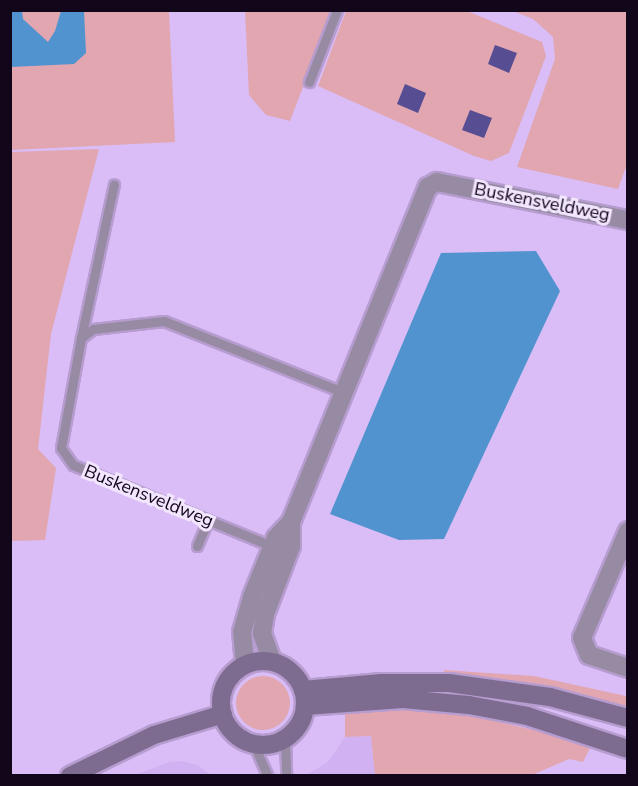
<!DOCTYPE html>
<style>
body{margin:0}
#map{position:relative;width:638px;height:786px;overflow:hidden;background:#dabdf7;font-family:"Nunito Sans",sans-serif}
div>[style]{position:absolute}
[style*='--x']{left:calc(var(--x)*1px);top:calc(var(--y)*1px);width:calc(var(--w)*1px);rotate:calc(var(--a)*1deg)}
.built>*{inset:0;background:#d1b1f1}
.green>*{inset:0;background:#e1a6b0}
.round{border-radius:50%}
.water>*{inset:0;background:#5193ce}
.building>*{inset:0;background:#574d93}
.roads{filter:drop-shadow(2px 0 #b69ccf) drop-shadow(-2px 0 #b69ccf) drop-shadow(0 2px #b69ccf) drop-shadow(0 -2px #b69ccf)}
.service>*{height:9px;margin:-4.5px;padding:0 4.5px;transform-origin:4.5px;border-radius:4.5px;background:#978ba4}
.minor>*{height:18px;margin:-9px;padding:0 9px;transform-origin:9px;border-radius:9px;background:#978ba4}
.secondary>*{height:18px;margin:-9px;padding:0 9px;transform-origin:9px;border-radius:9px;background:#7e6c90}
.secondary>.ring{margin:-9px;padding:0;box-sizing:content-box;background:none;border:18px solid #7e6c90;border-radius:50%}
span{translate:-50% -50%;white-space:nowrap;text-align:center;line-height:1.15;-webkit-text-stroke:6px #f2e6fe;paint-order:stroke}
.street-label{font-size:18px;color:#11061a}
.frame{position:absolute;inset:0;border:12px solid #11061a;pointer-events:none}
</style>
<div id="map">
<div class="built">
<i style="clip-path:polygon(371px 736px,375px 775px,305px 776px,328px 762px,345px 737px)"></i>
<i style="clip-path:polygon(181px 761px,197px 765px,211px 775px,136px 775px,169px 762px)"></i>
</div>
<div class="green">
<i style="clip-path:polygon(10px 11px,169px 11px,175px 142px,11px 150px)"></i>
<i style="clip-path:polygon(245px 11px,332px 11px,290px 121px,266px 115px,249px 95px)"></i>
<i style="clip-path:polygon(346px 11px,467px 11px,542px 42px,546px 56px,509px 153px,491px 161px,474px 156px,318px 86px)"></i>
<i style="clip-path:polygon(513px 11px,627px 11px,627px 164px,618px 189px,517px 167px,555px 59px,553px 37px,533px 19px)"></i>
<i style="clip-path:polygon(99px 149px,51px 334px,38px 449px,56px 468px,45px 540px,11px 541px,11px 152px)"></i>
<i style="clip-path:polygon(443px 670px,534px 676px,626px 696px,627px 711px,448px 676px)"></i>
<i class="round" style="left:236px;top:676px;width:54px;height:54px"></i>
<i style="clip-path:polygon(389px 708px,461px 713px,592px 744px,583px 762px,569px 759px,532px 775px,375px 776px,371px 736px,345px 737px,345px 710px)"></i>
</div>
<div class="water">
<i style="clip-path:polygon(11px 10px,22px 11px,23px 19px,48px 42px,55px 31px,61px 11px,84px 11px,86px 53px,74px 64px,11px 67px)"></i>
<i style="clip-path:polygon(536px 251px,560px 291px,444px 539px,399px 540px,330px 514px,441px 253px)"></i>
</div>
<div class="building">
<i style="clip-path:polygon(495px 45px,517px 53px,509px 73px,488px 64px)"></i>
<i style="clip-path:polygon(405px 84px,426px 93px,418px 113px,397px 104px)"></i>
<i style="clip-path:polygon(470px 110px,492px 118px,484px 138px,462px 130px)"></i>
</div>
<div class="roads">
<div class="service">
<i style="--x:309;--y:82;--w:77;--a:-68.7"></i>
<i style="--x:81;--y:338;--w:157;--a:-77.9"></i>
<i style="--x:197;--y:546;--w:28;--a:-67"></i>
<i style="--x:274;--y:547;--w:217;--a:-157.8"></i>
<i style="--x:73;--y:465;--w:21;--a:-125"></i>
<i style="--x:61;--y:448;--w:112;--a:-79.7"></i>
<i style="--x:81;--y:338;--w:15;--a:-37"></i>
<i style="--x:93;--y:329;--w:71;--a:-6.4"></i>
<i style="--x:164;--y:321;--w:192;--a:21.7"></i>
<i style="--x:285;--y:739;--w:37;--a:88"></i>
<i style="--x:253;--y:743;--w:36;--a:66"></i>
</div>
<div class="minor">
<i style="--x:628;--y:531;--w:116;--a:113.3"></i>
<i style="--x:582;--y:638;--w:18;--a:68"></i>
<i style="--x:589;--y:655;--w:41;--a:18.4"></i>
<i style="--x:272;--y:661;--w:30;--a:-110"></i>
<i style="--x:262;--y:633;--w:19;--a:-81"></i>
<i style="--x:265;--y:614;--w:73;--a:-69.1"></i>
<i style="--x:291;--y:546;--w:24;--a:-90"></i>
<i style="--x:291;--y:522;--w:362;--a:-67.8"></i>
<i style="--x:428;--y:187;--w:10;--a:-29"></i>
<i style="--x:437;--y:182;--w:195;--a:11.3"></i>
<i style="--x:245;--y:665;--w:33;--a:-95"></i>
<i style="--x:242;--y:632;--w:36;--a:-74"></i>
<i style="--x:252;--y:597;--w:64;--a:-67.9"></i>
<i style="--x:276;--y:538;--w:22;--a:-47"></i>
</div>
<div class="secondary">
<i class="ring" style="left:221px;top:661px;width:66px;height:66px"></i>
<i style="--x:303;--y:690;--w:79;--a:-5.1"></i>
<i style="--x:382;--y:683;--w:67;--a:0"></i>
<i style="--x:449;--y:683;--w:102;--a:7.9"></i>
<i style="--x:550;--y:697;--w:81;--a:15.1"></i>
<i style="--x:305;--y:706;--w:98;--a:-4.1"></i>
<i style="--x:403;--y:699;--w:66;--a:5.2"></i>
<i style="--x:469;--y:705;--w:59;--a:10.7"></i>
<i style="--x:527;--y:716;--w:106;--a:18.1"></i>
<i style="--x:70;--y:776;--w:93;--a:-26"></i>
<i style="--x:154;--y:735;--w:72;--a:-16.9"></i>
</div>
</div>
<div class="street-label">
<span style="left:542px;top:202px;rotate:11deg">Buskensveldweg</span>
<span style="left:149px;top:496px;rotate:22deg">Buskensveldweg</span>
</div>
<div class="frame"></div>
</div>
